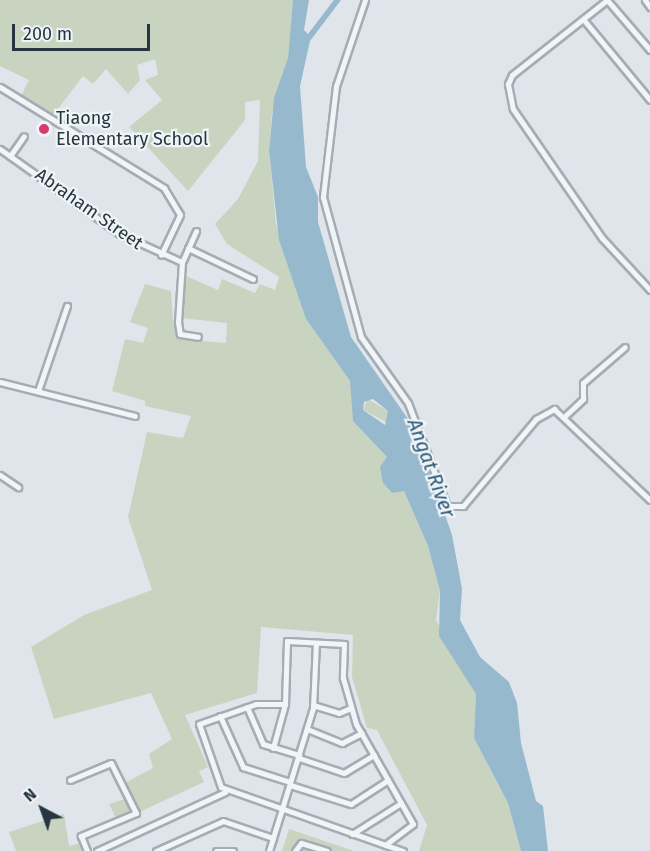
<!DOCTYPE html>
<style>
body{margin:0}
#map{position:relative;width:650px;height:851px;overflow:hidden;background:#dfe5ea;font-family:"Fira Sans",sans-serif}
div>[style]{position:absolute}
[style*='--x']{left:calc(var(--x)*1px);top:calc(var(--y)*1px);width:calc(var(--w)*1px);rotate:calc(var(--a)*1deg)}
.green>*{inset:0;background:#c8d4c0}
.water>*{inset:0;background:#97b9cd}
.roads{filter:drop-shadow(2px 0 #a4adb4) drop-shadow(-2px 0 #a4adb4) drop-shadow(0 2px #a4adb4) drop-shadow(0 -2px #a4adb4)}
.street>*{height:5px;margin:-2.5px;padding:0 2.5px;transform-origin:2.5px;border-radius:2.5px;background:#f2f5f8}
.dots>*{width:16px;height:16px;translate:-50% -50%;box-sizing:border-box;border:3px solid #eff4f7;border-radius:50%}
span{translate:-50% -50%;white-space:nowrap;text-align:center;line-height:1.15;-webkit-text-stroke:4.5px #eff4f7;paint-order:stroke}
.poi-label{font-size:18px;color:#273542}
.left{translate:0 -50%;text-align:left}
.street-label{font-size:18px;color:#273542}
.water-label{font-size:20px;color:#2e5b7a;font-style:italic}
.north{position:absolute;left:12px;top:779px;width:60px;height:60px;-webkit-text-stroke:4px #eff4f7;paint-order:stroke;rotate:319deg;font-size:16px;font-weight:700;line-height:24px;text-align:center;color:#273542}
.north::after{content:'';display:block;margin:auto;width:21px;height:27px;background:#273542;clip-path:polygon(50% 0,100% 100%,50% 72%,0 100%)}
.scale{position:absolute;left:12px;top:24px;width:138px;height:27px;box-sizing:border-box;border:3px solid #273542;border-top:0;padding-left:8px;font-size:18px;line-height:21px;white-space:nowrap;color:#273542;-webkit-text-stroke:4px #eff4f7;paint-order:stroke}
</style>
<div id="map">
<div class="green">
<i style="clip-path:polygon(0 0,293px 0,288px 58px,272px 113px,269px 151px,276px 224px,306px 319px,350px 381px,358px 426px,387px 457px,383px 483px,390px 491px,404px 491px,428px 546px,440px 591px,436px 620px,476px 694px,474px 738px,508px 803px,521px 851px,419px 851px,427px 825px,377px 730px,367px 728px,352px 677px,353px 635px,261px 627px,257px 693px,185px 715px,208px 767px,199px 771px,204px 782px,118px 822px,109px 804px,128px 798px,123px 784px,153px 768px,149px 754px,172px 739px,151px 693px,54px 719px,31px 647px,84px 615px,152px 590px,128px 517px,147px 432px,183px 438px,191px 416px,145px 406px,145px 401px,112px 391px,125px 339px,143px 343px,148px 328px,130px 322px,145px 284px,171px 291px,173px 320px,180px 321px,178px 339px,226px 343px,227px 323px,181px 318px,175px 294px,179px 273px,218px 290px,222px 279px,255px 293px,260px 284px,275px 290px,279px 277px,227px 244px,215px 224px,238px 199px,258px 161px,260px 100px,245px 102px,245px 120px,188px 191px,129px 127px,162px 100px,145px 80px,158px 75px,155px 59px,137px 65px,140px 80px,128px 94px,106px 69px,93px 84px,83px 76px,51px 118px,20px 98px,29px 80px,0 66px)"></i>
<i style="clip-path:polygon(368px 399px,388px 411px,388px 423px,363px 410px)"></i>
<i style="clip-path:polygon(64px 814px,69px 846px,84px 842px,88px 851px,16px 851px,9px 832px)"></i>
<i style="clip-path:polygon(289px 829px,354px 851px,282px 851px)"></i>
</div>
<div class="water">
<i style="clip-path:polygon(evenodd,293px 0,309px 0,304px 30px,308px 34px,334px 0,341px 0,310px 41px,300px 86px,306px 167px,318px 197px,318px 222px,351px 337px,415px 429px,452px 535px,462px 589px,460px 620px,480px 657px,509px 682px,517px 703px,521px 743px,536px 801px,543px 806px,548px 851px,521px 851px,508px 803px,474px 738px,476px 694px,439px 636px,440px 591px,428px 546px,404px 491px,392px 493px,383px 483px,380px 467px,387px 457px,353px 421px,350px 381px,306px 319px,279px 240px,269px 151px,274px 98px,288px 58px,293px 0,373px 399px,388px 411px,385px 425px,363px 410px,364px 402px,373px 399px)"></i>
</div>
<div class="roads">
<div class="street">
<i style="--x:365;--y:0;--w:91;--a:108.6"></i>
<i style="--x:336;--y:86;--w:112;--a:96.7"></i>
<i style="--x:323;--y:197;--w:145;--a:74.8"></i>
<i style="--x:361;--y:337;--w:81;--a:54.5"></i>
<i style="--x:408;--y:403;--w:110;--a:69.3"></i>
<i style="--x:447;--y:506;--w:16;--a:0"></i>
<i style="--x:463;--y:506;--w:114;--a:-50"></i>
<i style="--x:536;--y:419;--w:21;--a:-29"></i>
<i style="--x:554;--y:409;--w:132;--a:43.5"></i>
<i style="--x:645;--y:0;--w:9;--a:54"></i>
<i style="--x:583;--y:19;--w:105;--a:50.4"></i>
<i style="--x:650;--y:50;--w:66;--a:-130.7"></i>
<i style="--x:607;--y:0;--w:121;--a:141.7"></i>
<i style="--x:512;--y:75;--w:10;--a:114"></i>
<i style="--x:508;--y:84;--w:25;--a:79"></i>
<i style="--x:513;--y:109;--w:157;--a:55.4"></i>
<i style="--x:602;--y:238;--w:71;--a:47.3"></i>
<i style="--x:0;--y:87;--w:193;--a:31.6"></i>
<i style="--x:164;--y:188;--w:31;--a:59"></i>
<i style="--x:180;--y:215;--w:44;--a:115.4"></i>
<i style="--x:0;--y:149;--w:145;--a:35.4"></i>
<i style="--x:118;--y:233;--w:70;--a:24.4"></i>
<i style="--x:10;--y:156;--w:24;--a:-55"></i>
<i style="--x:196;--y:231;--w:34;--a:114"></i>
<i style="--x:182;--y:262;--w:60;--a:93.8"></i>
<i style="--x:178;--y:322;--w:12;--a:81"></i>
<i style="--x:180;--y:334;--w:18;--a:9"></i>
<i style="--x:188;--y:248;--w:72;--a:25.5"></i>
<i style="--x:0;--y:382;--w:139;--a:14.1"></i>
<i style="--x:38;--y:391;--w:90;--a:-71.2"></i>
<i style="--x:565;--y:416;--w:25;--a:-43"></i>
<i style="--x:583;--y:399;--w:16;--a:-90"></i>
<i style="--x:583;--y:383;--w:55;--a:-40.6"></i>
<i style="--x:0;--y:475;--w:22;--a:34"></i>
<i style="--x:285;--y:704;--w:29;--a:180"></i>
<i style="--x:256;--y:704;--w:60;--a:160.7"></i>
<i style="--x:199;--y:724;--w:67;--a:70.8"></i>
<i style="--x:221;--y:787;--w:193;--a:19.4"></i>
<i style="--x:313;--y:705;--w:27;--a:17"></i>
<i style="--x:339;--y:713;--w:13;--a:-23"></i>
<i style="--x:247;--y:707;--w:40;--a:66.6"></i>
<i style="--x:263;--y:744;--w:38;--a:17"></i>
<i style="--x:220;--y:716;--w:56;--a:65.7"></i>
<i style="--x:243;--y:767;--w:49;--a:17.7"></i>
<i style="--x:307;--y:729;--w:38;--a:22"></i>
<i style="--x:342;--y:743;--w:22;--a:-27"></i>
<i style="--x:273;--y:748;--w:46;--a:-74.7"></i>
<i style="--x:285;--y:704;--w:63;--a:-88.2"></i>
<i style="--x:287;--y:641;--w:57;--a:3"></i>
<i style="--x:344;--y:644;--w:34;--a:92"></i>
<i style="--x:343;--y:678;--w:48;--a:74.2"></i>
<i style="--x:356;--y:724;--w:115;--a:60.3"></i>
<i style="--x:413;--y:824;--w:35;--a:143"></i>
<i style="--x:299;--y:758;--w:47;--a:18.4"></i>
<i style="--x:344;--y:773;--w:35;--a:-31"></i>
<i style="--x:70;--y:780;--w:44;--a:-22.5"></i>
<i style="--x:111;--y:763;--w:56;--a:63.4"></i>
<i style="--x:136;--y:813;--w:60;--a:157.3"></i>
<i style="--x:81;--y:836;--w:16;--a:68"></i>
<i style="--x:290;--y:785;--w:64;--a:17.3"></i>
<i style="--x:351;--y:804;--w:44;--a:-33"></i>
<i style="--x:352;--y:834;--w:58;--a:-32.3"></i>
<i style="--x:97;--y:851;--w:141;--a:-24.7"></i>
<i style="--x:156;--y:851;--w:73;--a:-24.1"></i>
<i style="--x:223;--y:821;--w:53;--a:18.8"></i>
<i style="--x:216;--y:851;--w:17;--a:0"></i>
<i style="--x:269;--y:851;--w:150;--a:-72.9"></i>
<i style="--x:313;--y:708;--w:65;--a:-87.4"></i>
<i style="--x:295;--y:851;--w:10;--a:-53"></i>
<i style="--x:301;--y:843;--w:27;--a:17"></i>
</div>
</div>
<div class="dots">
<i style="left:44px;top:129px;background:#d93a6b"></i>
</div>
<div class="poi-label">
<span class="left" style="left:56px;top:129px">Tiaong<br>Elementary School</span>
</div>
<div class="street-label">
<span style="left:89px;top:209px;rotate:35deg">Abraham Street</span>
</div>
<div class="water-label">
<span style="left:431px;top:468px;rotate:70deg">Angat River</span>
</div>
<div class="north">N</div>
<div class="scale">200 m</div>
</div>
